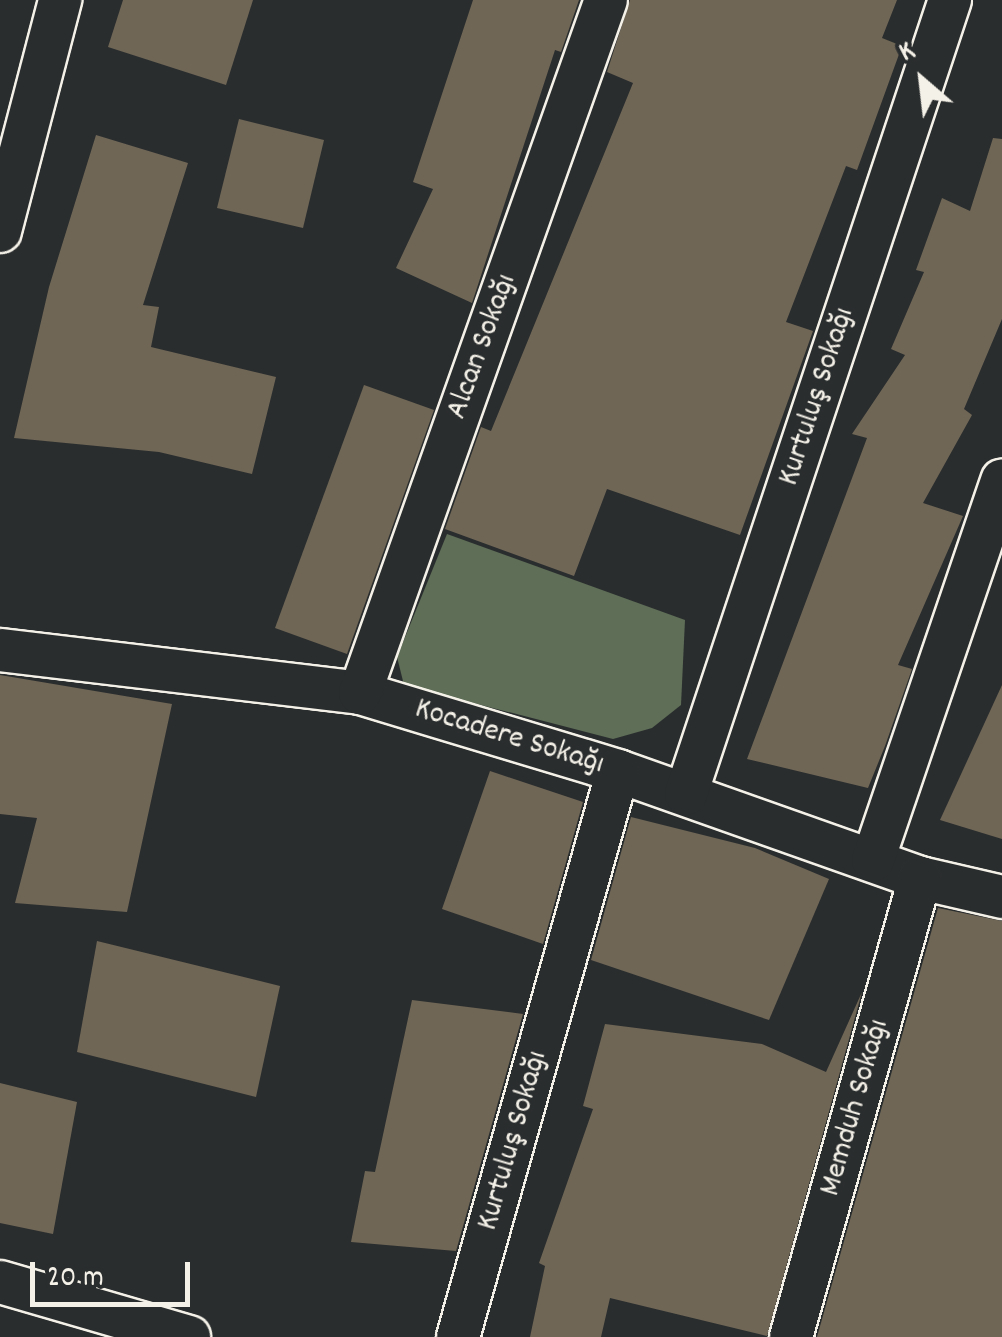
<!DOCTYPE html>
<meta charset="utf-8">
<style>
body{margin:0}
#map{position:relative;width:1002px;height:1337px;overflow:hidden;background:#2a2d2e;font-family:Dekko,sans-serif}
div>[style]{position:absolute}
[style*='--x']{left:calc(var(--x)*1px);top:calc(var(--y)*1px);width:calc(var(--w)*1px);rotate:calc(var(--a)*1deg)}
.green>*{inset:0;background:#5e6e57}
.building>*{inset:0;background:#6f6656}
.roads{filter:drop-shadow(2px 0 #f4f1e8) drop-shadow(-2px 0 #f4f1e8) drop-shadow(0 2px #f4f1e8) drop-shadow(0 -2px #f4f1e8)}
.street>*{height:42px;margin:-21px;padding:0 21px;transform-origin:21px;border-radius:21px;background:#2a2d2e}
span{translate:-50% -50%;white-space:nowrap;text-align:center;line-height:1.15;-webkit-text-stroke:8px #2a2d2e;paint-order:stroke}
.street-label{font-size:32px;color:#f4f1e8}
.north{position:absolute;left:872px;top:30px;width:100px;height:100px;-webkit-text-stroke:8px #2a2d2e;paint-order:stroke;rotate:332deg;font-size:28px;font-weight:700;line-height:40px;text-align:center;color:#f4f1e8}
.north::after{content:'';display:block;margin:auto;width:35px;height:45px;background:#f4f1e8;clip-path:polygon(50% 0,100% 100%,50% 72%,0 100%)}
.scale{position:absolute;left:30px;top:1262px;width:160px;height:45px;box-sizing:border-box;border:5px solid #f4f1e8;border-top:0;padding-left:12px;font-size:30px;line-height:35px;white-space:nowrap;color:#f4f1e8;-webkit-text-stroke:8px #2a2d2e;paint-order:stroke}
</style>
<div id="map">
<div class="green">
<i style="clip-path:polygon(447px 534px,685px 620px,681px 705px,652px 728px,613px 739px,404px 685px,397px 657px)"></i>
</div>
<div class="building">
<i style="clip-path:polygon(123px 0,253px 0,226px 85px,108px 47px)"></i>
<i style="clip-path:polygon(473px 0,579px 0,561px 52px,555px 50px,472px 303px,396px 268px,433px 189px,413px 182px)"></i>
<i style="clip-path:polygon(630px 0,897px 0,882px 38px,902px 46px,857px 170px,846px 166px,786px 322px,813px 331px,740px 535px,607px 489px,574px 576px,445px 529px,481px 427px,491px 431px,633px 83px,607px 72px)"></i>
<i style="clip-path:polygon(239px 119px,324px 140px,303px 228px,217px 208px)"></i>
<i style="clip-path:polygon(96px 135px,188px 163px,143px 305px,159px 307px,151px 347px,276px 377px,252px 474px,159px 452px,14px 438px,49px 287px)"></i>
<i style="clip-path:polygon(993px 138px,1002px 139px,1002px 319px,964px 409px,972px 415px,923px 503px,963px 516px,898px 665px,912px 669px,885px 746px,868px 788px,747px 759px,867px 438px,852px 434px,905px 355px,891px 349px,924px 272px,916px 270px,942px 198px,970px 211px)"></i>
<i style="clip-path:polygon(364px 385px,434px 410px,347px 654px,275px 628px)"></i>
<i style="clip-path:polygon(0 675px,172px 704px,127px 912px,15px 903px,37px 818px,0 814px)"></i>
<i style="clip-path:polygon(1002px 685px,1002px 839px,940px 820px)"></i>
<i style="clip-path:polygon(490px 771px,583px 802px,543px 944px,442px 909px)"></i>
<i style="clip-path:polygon(631px 817px,755px 848px,829px 879px,769px 1020px,591px 960px)"></i>
<i style="clip-path:polygon(938px 908px,1002px 921px,1002px 1337px,817px 1337px)"></i>
<i style="clip-path:polygon(97px 941px,280px 986px,256px 1097px,77px 1052px)"></i>
<i style="clip-path:polygon(862px 992px,767px 1336px,610px 1298px,601px 1337px,530px 1337px,545px 1266px,539px 1263px,593px 1109px,583px 1106px,605px 1024px,762px 1044px,826px 1072px)"></i>
<i style="clip-path:polygon(412px 1000px,523px 1014px,456px 1251px,351px 1242px,365px 1171px,375px 1172px)"></i>
<i style="clip-path:polygon(0 1083px,77px 1102px,53px 1234px,0 1223px)"></i>
</div>
<div class="roads">
<div class="street">
<i style="--x:0;--y:231;--w:239;--a:-75.4"></i>
<i style="--x:0;--y:650;--w:363;--a:6.8"></i>
<i style="--x:360;--y:693;--w:270;--a:16.8"></i>
<i style="--x:618;--y:771;--w:320;--a:19.5"></i>
<i style="--x:920;--y:878;--w:84;--a:13"></i>
<i style="--x:360;--y:693;--w:735;--a:-70.46"></i>
<i style="--x:686;--y:794;--w:837;--a:-71.61"></i>
<i style="--x:873;--y:860;--w:401;--a:-71.2"></i>
<i style="--x:0;--y:1282;--w:197;--a:16.2"></i>
<i style="--x:458;--y:1337;--w:588;--a:-74.22"></i>
<i style="--x:791;--y:1337;--w:477;--a:-74.3"></i>
</div>
</div>
<div class="street-label">
<span style="left:483px;top:347px;rotate:-70deg">Alcan Sokağı</span>
<span style="left:818px;top:397px;rotate:-72deg">Kurtuluş Sokağı</span>
<span style="left:509px;top:738px;rotate:17deg">Kocadere Sokağı</span>
<span style="left:856px;top:1108px;rotate:-74deg">Memduh Sokağı</span>
<span style="left:514px;top:1141px;rotate:-74deg">Kurtuluş Sokağı</span>
</div>
<div class="north">K</div>
<div class="scale">20 m</div>
</div>
